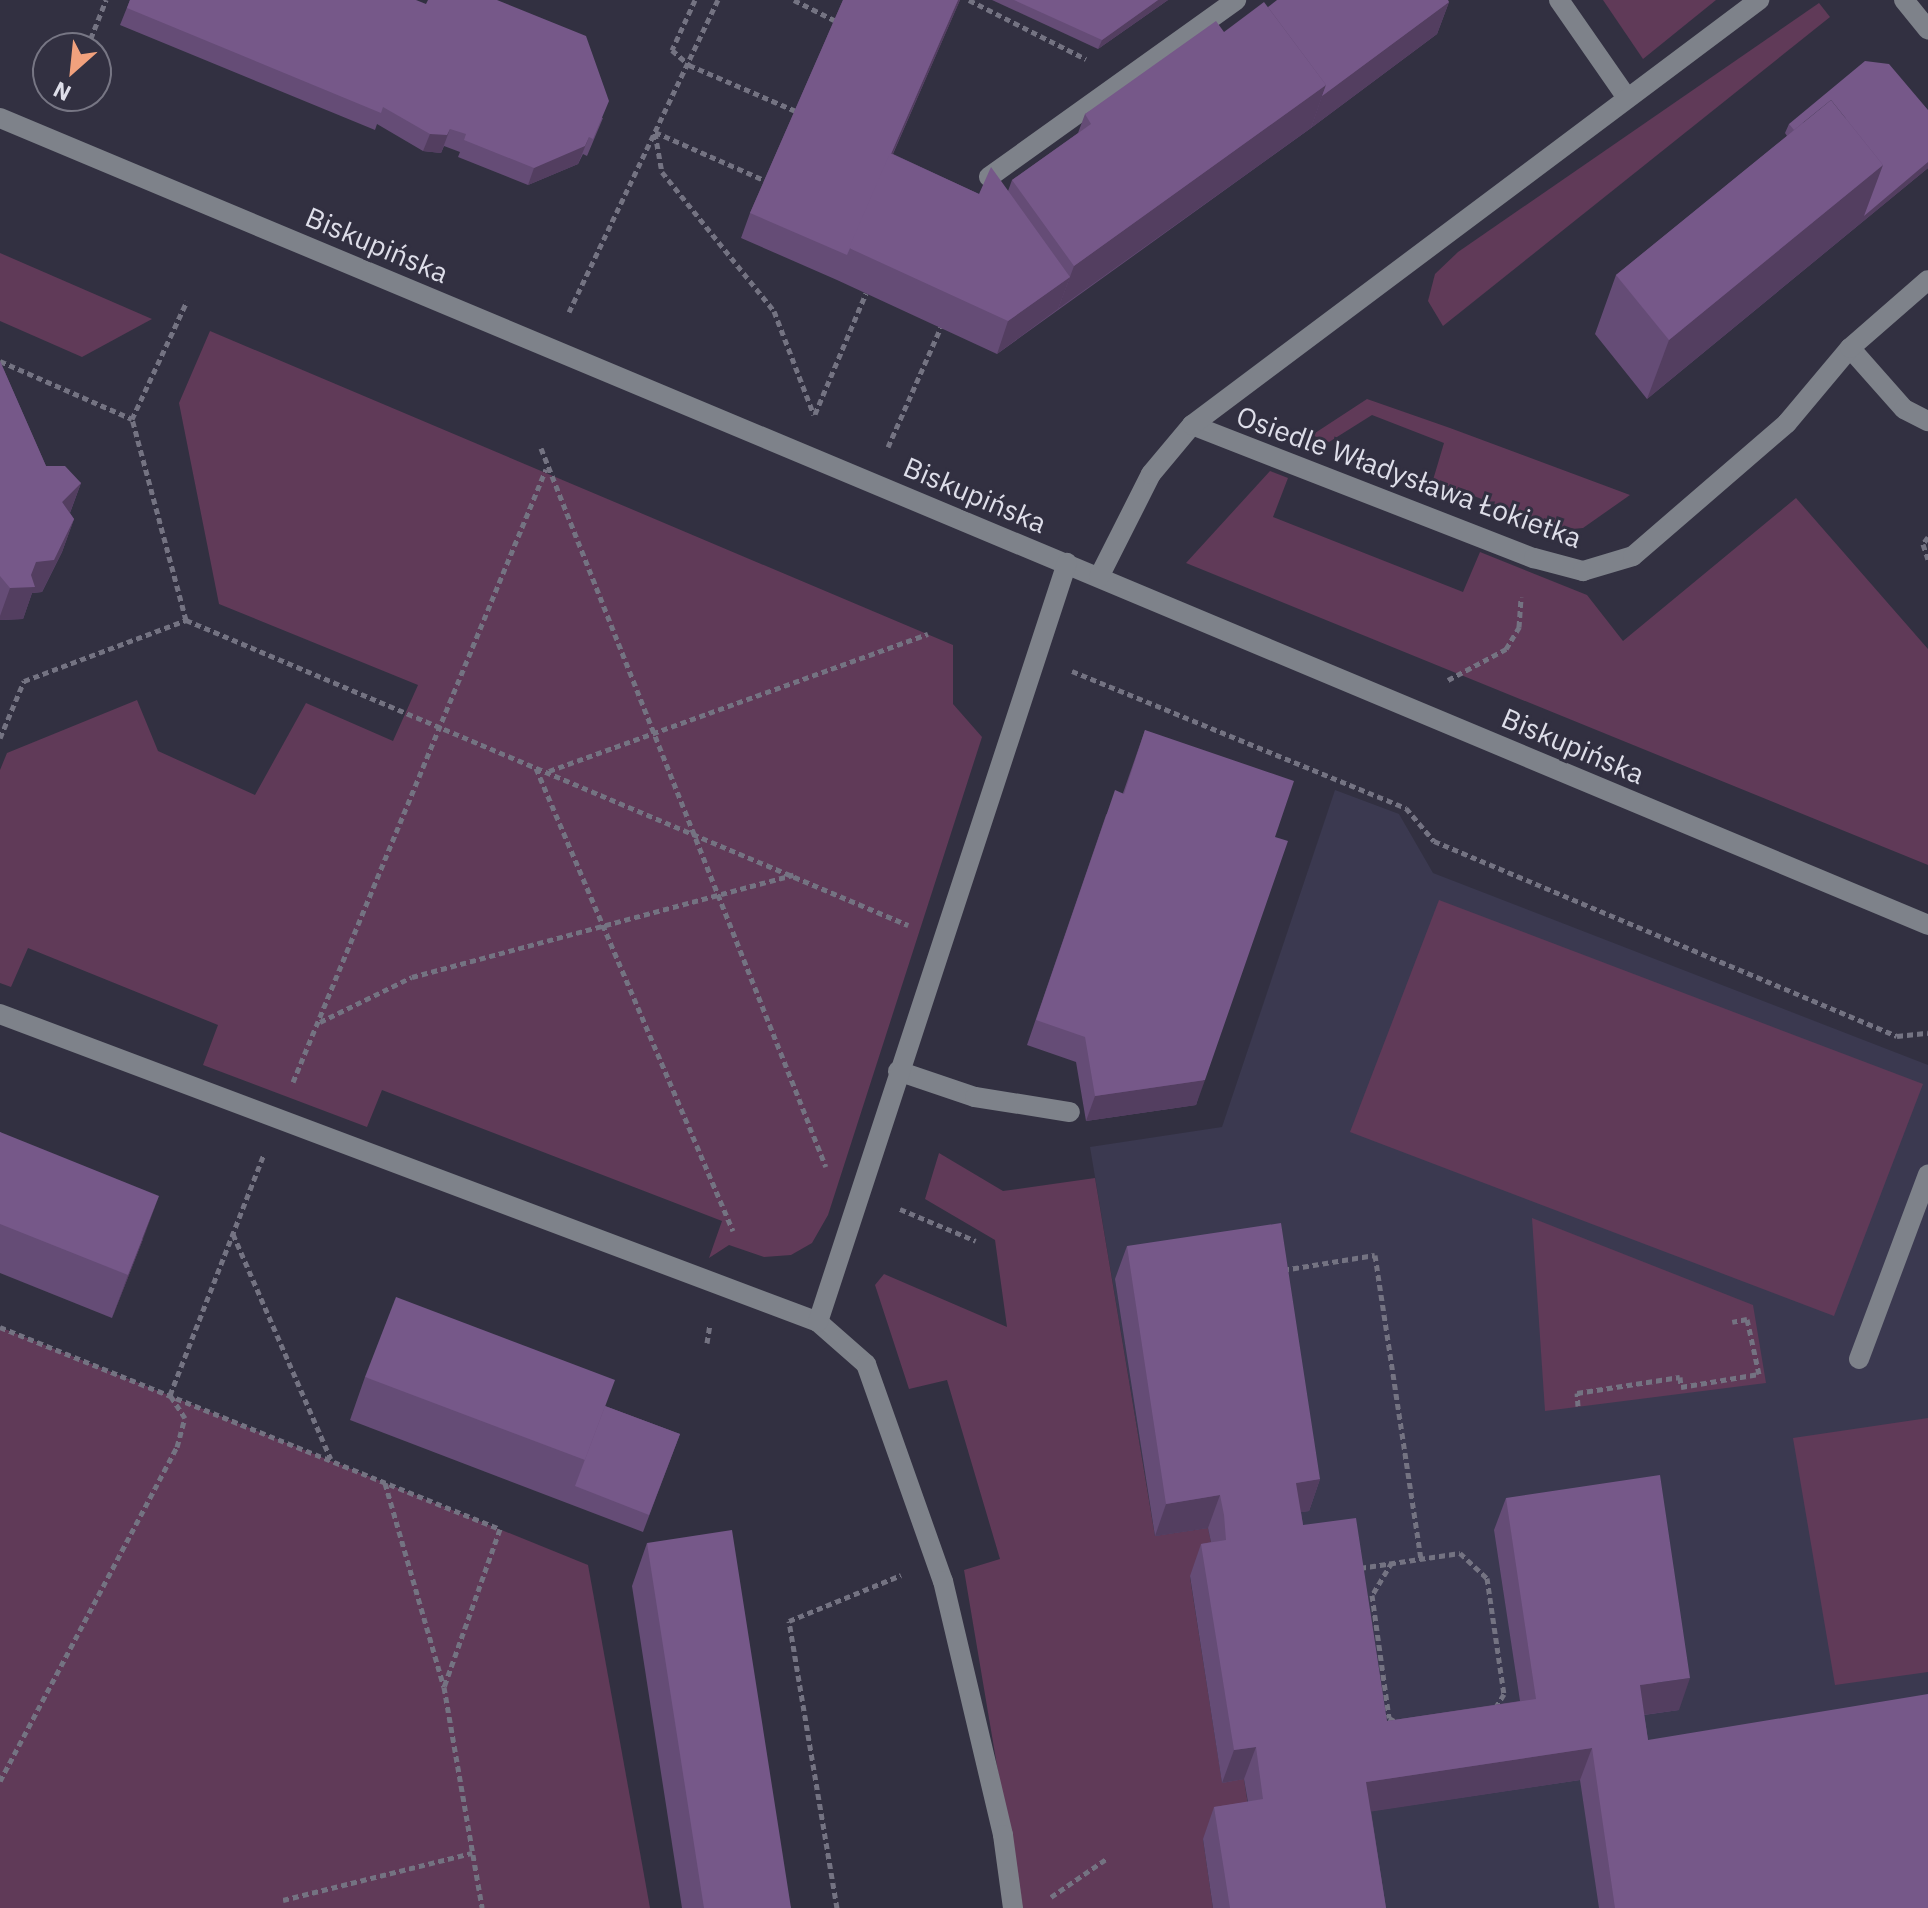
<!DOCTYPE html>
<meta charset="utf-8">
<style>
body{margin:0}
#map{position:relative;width:1928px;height:1908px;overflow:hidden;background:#323041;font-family:"IBM Plex Sans",sans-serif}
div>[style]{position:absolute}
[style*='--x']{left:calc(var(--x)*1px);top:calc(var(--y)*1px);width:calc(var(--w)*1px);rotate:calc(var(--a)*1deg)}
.built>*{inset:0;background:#3b3950}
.green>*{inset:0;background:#603a58}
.path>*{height:5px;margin-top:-2.5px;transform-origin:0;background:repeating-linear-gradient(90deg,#747382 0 6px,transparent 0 10px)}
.minor>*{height:20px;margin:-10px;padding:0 10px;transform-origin:10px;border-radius:10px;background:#7e828a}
.wall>*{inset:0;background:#654c76}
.shaded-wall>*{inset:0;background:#533e60}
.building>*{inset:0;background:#765889}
span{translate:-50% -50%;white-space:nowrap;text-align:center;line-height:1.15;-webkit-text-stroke:6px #323041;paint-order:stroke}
.street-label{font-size:28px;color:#dedee9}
.north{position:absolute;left:32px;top:32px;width:80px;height:80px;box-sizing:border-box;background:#323041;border:2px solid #777684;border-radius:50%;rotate:207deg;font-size:22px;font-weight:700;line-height:32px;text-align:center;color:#dedee9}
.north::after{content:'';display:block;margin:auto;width:28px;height:36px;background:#f1a17d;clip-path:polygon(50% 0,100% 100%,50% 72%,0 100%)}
</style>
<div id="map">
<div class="built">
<i style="clip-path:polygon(1335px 790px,1399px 814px,1433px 873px,1928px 1065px,1928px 1908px,1213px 1908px,1203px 1839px,1252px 1831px,1244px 1780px,1222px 1783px,1190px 1576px,1155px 1536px,1090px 1147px,1222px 1127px)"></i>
</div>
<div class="green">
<i style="clip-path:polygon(1603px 0,1716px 0,1643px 59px)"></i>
<i style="clip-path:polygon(1819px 3px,1830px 17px,1443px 326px,1428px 301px,1435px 274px,1458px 252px)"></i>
<i style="clip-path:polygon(0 253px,152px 319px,82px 357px,0 321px)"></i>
<i style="clip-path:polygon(210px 331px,953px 645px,953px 704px,982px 737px,828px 1215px,812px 1243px,791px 1255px,764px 1257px,729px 1245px,709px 1258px,722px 1221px,382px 1090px,367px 1127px,203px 1065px,218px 1025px,28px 948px,11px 987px,0 983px,0 770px,7px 753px,137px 700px,158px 751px,255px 795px,306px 703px,393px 741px,418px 685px,219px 604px,179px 403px)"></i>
<i style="clip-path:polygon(1367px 399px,1450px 428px,1630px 495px,1583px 528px,1561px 530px,1433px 480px,1444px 443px,1372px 415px,1329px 442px,1312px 435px)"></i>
<i style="clip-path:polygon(1270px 471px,1288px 478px,1273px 517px,1463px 592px,1480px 552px,1587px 595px,1623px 641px,1796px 498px,1928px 649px,1928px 865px,1186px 563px)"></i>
<i style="clip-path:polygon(1439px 900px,1923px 1084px,1834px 1316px,1350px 1132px)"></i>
<i style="clip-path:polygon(939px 1153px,1003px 1191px,1095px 1178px,1155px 1536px,1208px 1528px,1212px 1547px,1190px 1577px,1222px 1782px,1244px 1779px,1252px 1831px,1203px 1839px,1213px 1908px,1021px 1908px,964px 1570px,1000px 1559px,947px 1380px,909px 1389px,875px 1285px,884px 1274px,1007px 1327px,995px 1240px,925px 1199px)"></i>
<i style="clip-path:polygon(1532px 1218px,1753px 1305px,1766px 1383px,1545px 1411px)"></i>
<i style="clip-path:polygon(0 1327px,588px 1565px,650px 1908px,0 1908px)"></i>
<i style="clip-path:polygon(1928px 1418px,1928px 1672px,1835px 1685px,1793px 1438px)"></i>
</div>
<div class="path">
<i style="--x:695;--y:0;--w:55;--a:114.7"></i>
<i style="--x:672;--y:50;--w:23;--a:41"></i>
<i style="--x:689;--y:65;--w:116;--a:23.3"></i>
<i style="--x:794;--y:0;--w:47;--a:26.6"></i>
<i style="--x:969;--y:0;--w:131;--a:26.8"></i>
<i style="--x:87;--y:48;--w:52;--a:-68.4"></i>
<i style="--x:68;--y:98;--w:2;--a:-63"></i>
<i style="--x:655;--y:132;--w:121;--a:23.8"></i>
<i style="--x:655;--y:133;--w:40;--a:80"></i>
<i style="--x:662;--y:172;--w:179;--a:51.1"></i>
<i style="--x:774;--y:311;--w:111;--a:69"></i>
<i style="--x:569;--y:312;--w:346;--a:-64.5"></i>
<i style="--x:0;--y:361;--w:144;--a:23.7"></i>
<i style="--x:815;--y:414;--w:131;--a:-67.1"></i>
<i style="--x:888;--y:447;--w:131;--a:-66.2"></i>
<i style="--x:541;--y:448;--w:773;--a:68.38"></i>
<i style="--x:1928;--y:537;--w:9;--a:126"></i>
<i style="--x:1923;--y:544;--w:16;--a:72"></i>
<i style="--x:186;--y:620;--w:208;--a:-105"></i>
<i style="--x:132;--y:419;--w:130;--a:-65"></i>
<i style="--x:1072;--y:671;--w:361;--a:22.3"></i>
<i style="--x:1406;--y:808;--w:43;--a:49.7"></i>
<i style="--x:1434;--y:841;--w:502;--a:22.84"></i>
<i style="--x:1897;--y:1036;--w:31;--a:-6"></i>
<i style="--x:1448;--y:680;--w:66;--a:-28.1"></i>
<i style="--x:1506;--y:649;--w:26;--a:-59"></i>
<i style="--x:1519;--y:627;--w:30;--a:-86"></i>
<i style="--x:0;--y:738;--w:62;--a:-67.2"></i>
<i style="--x:24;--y:681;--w:173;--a:-20.6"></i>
<i style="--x:186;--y:620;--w:784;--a:22.9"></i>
<i style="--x:536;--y:768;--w:503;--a:66.95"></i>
<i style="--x:549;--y:771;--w:403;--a:-19.9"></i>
<i style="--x:320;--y:1022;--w:102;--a:-26.1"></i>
<i style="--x:412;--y:977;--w:395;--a:-15"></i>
<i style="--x:293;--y:1082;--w:663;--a:-67.57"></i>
<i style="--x:900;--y:1209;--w:82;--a:22.8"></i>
<i style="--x:233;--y:1234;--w:245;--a:66.5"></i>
<i style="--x:1283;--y:1270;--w:93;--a:-9.3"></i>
<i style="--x:1375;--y:1255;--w:306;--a:81.4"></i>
<i style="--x:0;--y:1327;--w:539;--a:22"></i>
<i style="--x:500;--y:1529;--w:168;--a:109.5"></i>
<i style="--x:707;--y:1343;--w:19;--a:-81"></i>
<i style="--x:1578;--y:1406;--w:13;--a:-94"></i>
<i style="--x:1577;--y:1393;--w:104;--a:-8.8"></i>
<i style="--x:1680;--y:1377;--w:10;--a:84"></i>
<i style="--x:1681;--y:1387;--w:79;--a:-9.5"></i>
<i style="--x:1759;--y:1374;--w:56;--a:-102.3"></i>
<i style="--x:1747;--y:1319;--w:15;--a:169"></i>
<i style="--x:385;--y:1483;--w:212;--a:73.9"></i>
<i style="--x:444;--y:1687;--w:224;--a:80.2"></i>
<i style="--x:1392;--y:1562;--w:39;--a:121"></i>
<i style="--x:1372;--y:1595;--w:124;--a:82.1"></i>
<i style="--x:1389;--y:1718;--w:10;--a:29"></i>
<i style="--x:1360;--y:1568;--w:101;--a:-8.5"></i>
<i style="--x:1460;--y:1553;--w:37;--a:43"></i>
<i style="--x:1487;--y:1578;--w:117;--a:81.7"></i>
<i style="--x:1504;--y:1694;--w:15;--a:122"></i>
<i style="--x:0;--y:1781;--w:378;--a:-62.1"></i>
<i style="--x:177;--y:1447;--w:30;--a:-75"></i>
<i style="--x:185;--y:1418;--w:27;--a:-123"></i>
<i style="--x:170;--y:1395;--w:259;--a:-68.7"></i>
<i style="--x:1051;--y:1897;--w:67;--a:-34.6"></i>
<i style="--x:283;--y:1900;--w:195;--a:-14"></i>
<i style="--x:837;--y:1908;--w:291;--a:-99.5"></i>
<i style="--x:789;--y:1621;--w:121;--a:-22.3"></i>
</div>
<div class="minor">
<i style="--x:1559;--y:0;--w:119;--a:55.2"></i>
<i style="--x:1904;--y:0;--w:38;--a:51"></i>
<i style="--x:0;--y:118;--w:2090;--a:22.71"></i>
<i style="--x:989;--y:177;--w:304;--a:-35.6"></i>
<i style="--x:1850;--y:348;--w:81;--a:48.5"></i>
<i style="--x:1904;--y:409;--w:27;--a:27"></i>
<i style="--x:1192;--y:425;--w:367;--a:21.3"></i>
<i style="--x:1534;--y:558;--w:51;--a:14.9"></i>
<i style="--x:1583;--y:571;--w:52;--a:-16.7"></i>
<i style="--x:1633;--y:556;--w:203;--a:-40.8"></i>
<i style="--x:1787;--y:423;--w:98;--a:-50"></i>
<i style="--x:1850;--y:348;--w:103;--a:-41.1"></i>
<i style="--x:1099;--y:577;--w:115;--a:-63.2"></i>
<i style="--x:1151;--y:474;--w:64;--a:-50.1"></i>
<i style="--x:1192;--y:425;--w:709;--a:-36.85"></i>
<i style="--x:0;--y:1014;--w:874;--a:20.63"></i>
<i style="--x:818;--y:1322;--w:64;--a:41.2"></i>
<i style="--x:866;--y:1364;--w:230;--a:70.5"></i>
<i style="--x:943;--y:1581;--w:261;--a:76.7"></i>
<i style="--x:1003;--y:1835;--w:74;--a:82.2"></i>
<i style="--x:898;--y:1071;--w:81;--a:18.7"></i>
<i style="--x:975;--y:1097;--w:96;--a:9"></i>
<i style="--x:818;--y:1322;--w:799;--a:-71.84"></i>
<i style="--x:1859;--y:1359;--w:197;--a:-69.5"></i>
</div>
<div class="wall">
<i style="clip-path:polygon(130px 0,603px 118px,587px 156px,583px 154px,578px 164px,528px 185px,458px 157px,460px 152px,444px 146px,441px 153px,423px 151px,377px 124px,375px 130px,120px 25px)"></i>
<i style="clip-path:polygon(843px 0,960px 0,893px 154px,979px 194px,1008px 191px,1012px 180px,1078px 133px,1085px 114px,1268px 7px,1449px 2px,1437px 34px,1311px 128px,997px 354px,837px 280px,741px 238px,750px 213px)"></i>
<i style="clip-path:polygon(992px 0,1168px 0,1098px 49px)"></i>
<i style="clip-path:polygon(1928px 110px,1928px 168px,1647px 399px,1595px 334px,1616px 275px,1787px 136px,1785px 133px,1789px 124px)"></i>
<i style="clip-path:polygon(0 361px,46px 466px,81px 483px,70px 513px,74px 519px,62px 552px,42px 592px,32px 593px,23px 619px,0 620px)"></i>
<i style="clip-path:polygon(1145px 730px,1275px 837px,1196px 1105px,1086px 1121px,1076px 1062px,1027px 1045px,1106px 815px,1123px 793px)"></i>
<i style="clip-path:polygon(0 1132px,143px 1239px,112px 1318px,0 1273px)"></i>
<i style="clip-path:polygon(1127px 1246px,1320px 1479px,1309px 1511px,1301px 1512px,1303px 1525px,1387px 1721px,1520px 1701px,1494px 1530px,1506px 1498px,1679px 1710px,1644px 1715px,1648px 1740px,1928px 1908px,1599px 1908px,1580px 1780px,1371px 1811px,1386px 1908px,1213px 1908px,1203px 1839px,1214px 1807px,1248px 1802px,1244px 1779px,1222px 1783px,1190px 1576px,1201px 1544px,1211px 1542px,1208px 1528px,1155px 1536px,1115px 1279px)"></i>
<i style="clip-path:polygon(365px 1377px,605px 1406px,680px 1434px,643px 1532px,350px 1420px)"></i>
<i style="clip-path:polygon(647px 1543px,791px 1908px,682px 1908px,632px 1586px)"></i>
</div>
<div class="shaded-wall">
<i style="clip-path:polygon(958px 0,960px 0,851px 249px,850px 248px)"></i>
<i style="clip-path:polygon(1158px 0,1168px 0,1098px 49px,1102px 40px)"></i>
<i style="clip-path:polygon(1449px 2px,1437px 34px,1311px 128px,1322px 96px)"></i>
<i style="clip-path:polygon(1326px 85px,1311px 128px,1058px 309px,1074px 266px)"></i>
<i style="clip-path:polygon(450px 129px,441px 153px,423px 151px,430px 134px)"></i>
<i style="clip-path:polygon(589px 137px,578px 164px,528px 185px,534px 168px)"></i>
<i style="clip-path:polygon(1928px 162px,1928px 168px,1647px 399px,1669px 340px,1883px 165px)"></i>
<i style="clip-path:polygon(1070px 277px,1058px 309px,997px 354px,1008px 321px)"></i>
<i style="clip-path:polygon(81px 483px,69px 515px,62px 502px)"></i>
<i style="clip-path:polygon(74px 519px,62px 552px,42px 592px,32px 593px,23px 619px,0 620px,0 616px,10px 588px)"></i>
<i style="clip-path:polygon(1205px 1080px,1196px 1105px,1086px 1121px,1095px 1096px)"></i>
<i style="clip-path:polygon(159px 1196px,143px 1239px,112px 1318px,128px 1275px)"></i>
<i style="clip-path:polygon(1320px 1479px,1309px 1511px,1284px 1515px,1296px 1483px)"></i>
<i style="clip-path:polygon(1220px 1495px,1208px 1528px,1155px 1536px,1166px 1504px)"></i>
<i style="clip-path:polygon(1690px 1678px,1679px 1710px,1628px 1717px,1640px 1685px)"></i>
<i style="clip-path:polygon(1256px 1747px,1244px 1779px,1222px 1783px,1234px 1750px)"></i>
<i style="clip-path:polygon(1592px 1748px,1580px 1780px,1355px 1814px,1366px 1782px)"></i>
</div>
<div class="building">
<i style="clip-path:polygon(130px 0,416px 0,426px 4px,428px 0,497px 0,586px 36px,609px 101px,593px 139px,589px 137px,585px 146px,534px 168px,464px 140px,466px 134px,450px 129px,447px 135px,430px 134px,383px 107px,381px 113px,127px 8px)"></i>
<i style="clip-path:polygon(843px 0,958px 0,847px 255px,750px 213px)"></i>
<i style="clip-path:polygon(1014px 0,1158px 0,1102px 40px)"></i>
<i style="clip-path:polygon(1277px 0,1448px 0,1449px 2px,1322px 96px,1326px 85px,1268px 7px)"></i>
<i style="clip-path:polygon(1264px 2px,1326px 85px,1074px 266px,1012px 180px,1091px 124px,1085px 114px,1216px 21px,1224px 32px)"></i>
<i style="clip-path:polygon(1865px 61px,1889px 64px,1928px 110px,1928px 162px,1864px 216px,1883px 165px,1831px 100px,1794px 130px,1789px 124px)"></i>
<i style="clip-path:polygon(1831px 100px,1883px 165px,1669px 340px,1616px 275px)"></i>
<i style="clip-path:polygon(890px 153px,979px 194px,991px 167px,1070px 277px,1008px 321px,849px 248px)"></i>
<i style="clip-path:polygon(0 361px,46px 466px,65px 466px,81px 483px,62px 502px,74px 519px,54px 560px,36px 562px,31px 575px,35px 587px,10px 588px,0 576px)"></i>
<i style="clip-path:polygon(1145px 730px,1294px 781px,1275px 837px,1288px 841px,1205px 1080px,1095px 1096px,1085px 1037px,1036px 1020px,1115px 790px,1124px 794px)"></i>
<i style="clip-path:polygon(0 1132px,159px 1196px,128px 1275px,0 1224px)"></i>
<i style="clip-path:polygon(1281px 1223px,1320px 1479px,1296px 1483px,1303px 1525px,1356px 1518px,1387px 1721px,1536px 1699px,1506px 1498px,1660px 1475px,1690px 1678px,1640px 1685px,1648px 1740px,1928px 1694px,1928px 1908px,1615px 1908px,1592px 1748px,1366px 1782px,1386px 1908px,1230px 1908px,1214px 1807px,1263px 1799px,1256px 1747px,1234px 1750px,1201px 1544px,1226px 1540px,1224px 1515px,1220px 1495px,1166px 1504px,1127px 1246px)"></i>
<i style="clip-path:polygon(396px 1297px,615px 1380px,585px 1460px,365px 1377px)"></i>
<i style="clip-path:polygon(605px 1406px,680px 1434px,649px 1515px,575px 1486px)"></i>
<i style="clip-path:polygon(732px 1530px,791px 1908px,704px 1908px,647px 1543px)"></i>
</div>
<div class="street-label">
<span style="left:377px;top:245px;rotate:23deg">Biskupińska</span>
<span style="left:1409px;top:477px;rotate:20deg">Osiedle Władysława Łokietka</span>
<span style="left:975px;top:495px;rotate:23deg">Biskupińska</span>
<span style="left:1573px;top:746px;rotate:23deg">Biskupińska</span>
</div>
<div class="north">N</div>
</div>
